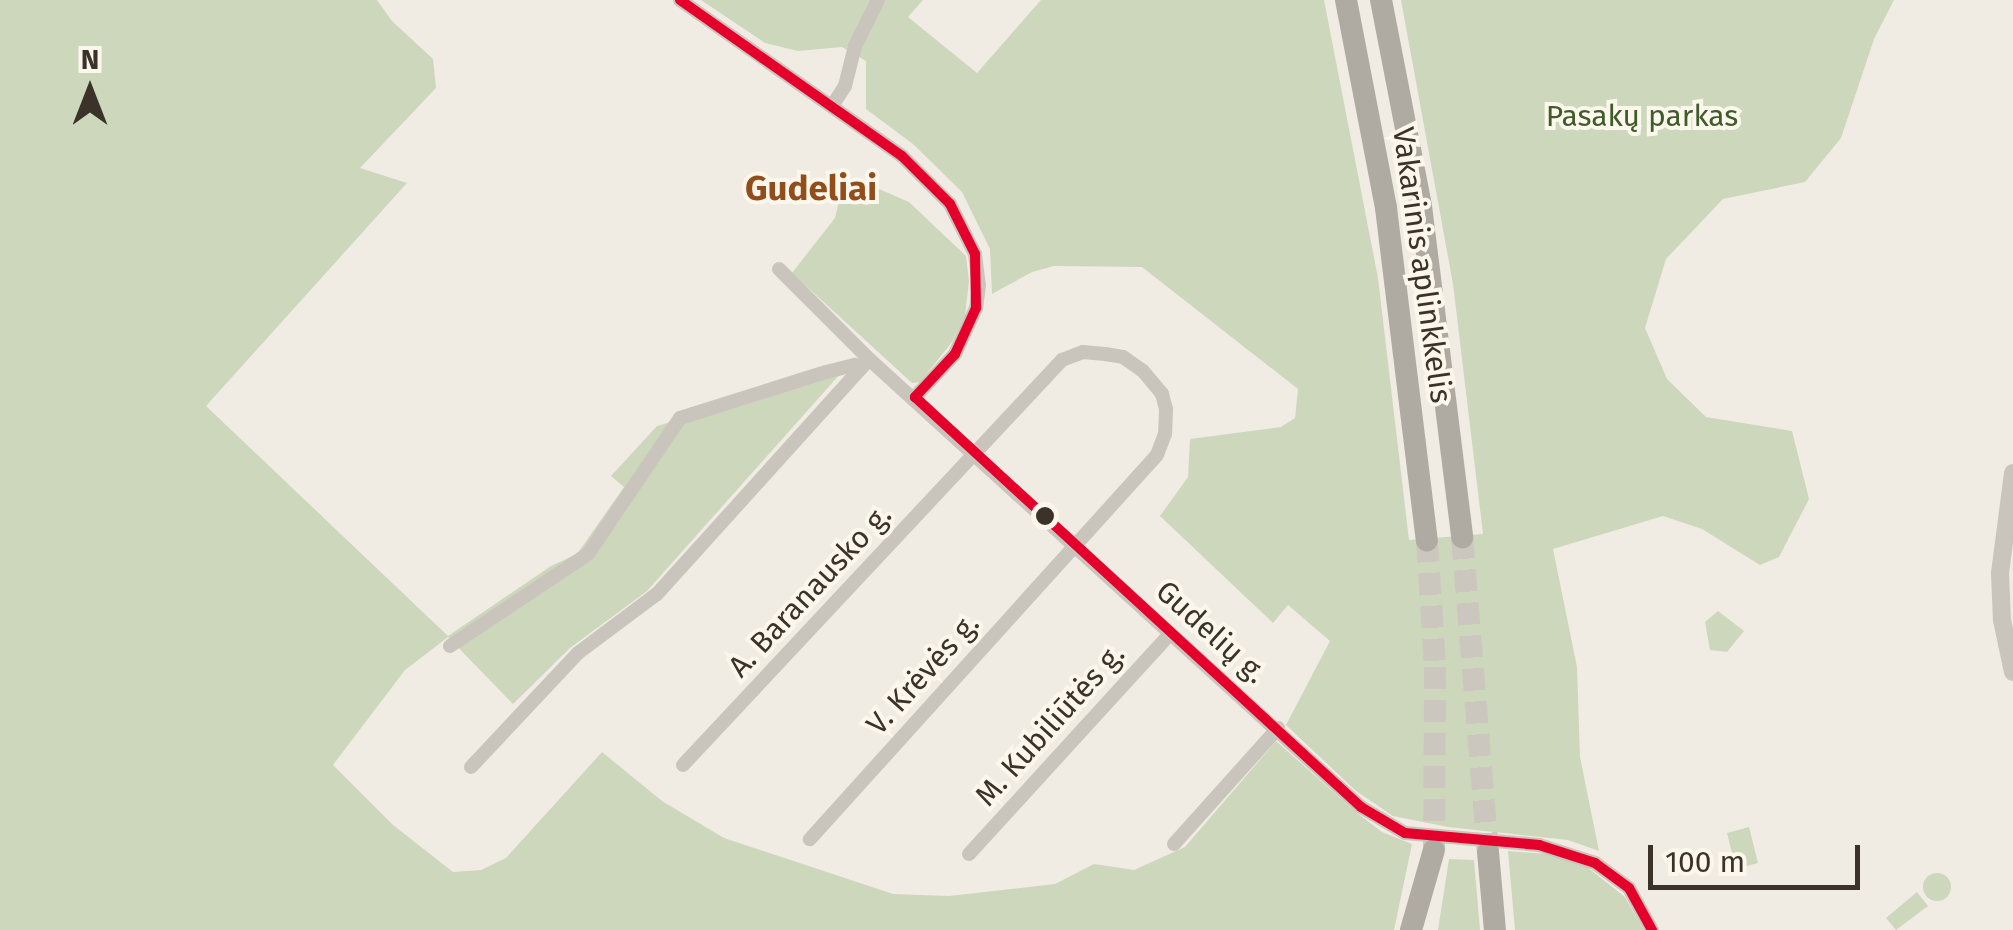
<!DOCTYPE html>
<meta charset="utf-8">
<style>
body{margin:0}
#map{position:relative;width:2013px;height:930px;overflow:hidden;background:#f0ece3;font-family:"Fira Sans",sans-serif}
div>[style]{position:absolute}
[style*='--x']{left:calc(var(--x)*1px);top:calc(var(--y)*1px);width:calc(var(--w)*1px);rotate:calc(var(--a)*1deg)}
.green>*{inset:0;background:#cdd7bc}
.round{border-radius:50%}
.trunk-tunnel>*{height:22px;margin-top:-11px;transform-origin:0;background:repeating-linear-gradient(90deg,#ccc7be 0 22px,transparent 0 33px)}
.minor>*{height:14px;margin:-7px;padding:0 7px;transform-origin:7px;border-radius:7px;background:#cac5bc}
.tertiary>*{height:18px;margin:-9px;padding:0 9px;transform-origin:9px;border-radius:9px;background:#cac5bc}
.trunk>*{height:22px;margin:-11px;padding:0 11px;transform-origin:11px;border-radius:11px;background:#afaaa2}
.bus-1>*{height:10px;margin:-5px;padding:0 5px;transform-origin:5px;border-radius:5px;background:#e4002b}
.dots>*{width:28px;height:28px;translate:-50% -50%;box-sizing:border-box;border:5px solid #fcf7ec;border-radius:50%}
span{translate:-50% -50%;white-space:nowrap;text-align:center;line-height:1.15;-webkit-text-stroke:8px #fcf7ec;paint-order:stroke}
.park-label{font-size:30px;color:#405c2a}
.street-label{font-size:30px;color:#3b3229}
.quarter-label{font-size:35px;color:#924e1a;font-weight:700}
.north{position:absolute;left:40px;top:40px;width:100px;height:100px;-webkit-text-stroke:8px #fcf7ec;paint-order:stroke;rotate:0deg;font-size:28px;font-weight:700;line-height:40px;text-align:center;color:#3b3229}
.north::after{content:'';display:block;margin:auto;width:35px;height:45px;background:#3b3229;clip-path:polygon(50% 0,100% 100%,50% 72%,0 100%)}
.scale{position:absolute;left:1648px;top:845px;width:212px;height:45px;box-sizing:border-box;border:5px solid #3b3229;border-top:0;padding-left:12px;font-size:30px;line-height:35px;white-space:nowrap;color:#3b3229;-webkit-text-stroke:8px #fcf7ec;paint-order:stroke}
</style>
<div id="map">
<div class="green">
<i style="clip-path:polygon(0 0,377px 0,392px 21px,433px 59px,436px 88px,360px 168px,407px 183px,206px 406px,448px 636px,551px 566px,577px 554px,624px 487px,611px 476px,657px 426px,841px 373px,647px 591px,570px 648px,513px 704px,448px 637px,405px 670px,333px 765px,393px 825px,453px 872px,481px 870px,506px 858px,602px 752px,662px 801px,724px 838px,893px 894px,949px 896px,1055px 884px,1094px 864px,1134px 870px,1185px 847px,1276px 741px,1357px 813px,1382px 832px,1412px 844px,1394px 930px,0 930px)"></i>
<i style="clip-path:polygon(701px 0,923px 0,908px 17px,977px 73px,1041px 0,1324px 0,1378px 278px,1409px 540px,1483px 534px,1453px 284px,1401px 0,1894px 0,1874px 39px,1841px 138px,1805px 182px,1723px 199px,1666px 259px,1645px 328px,1667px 379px,1706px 417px,1792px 431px,1809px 499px,1779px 557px,1760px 565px,1702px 529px,1663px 516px,1553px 549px,1577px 667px,1580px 757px,1599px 851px,1568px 840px,1448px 827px,1393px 816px,1356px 791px,1286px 725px,1330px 641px,1288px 605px,1273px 623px,1160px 516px,1188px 477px,1190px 439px,1281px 427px,1295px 418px,1298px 389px,1142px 267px,1054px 266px,1032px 272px,992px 294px,990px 249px,962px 192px,913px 144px,866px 109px,866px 61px,842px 47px,798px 51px,765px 43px)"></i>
<i style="clip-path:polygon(843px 184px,879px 189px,909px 202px,966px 256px,969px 281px,965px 316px,952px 342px,920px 382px,912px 383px,792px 273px,835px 218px)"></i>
<i style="clip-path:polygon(1718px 611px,1744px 631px,1727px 652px,1710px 650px,1705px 622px)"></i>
<i style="clip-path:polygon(1749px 827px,1758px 863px,1736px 869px,1727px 833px)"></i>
<i style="clip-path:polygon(1508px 851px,1546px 854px,1587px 867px,1625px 897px,1644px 930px,1515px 930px)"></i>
<i style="clip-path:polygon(1449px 859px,1474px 860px,1480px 930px,1438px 930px)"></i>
<i class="round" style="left:1923px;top:873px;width:28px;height:28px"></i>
<i style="clip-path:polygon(1917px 892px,1928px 906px,1896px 930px,1886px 918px)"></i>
</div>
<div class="trunk-tunnel">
<i style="--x:1462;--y:537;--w:316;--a:85.3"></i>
<i style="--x:1427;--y:540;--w:127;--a:86.4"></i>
<i style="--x:1435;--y:667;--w:183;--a:90.3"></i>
</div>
<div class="minor">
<i style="--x:680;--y:0;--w:271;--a:35.1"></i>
<i style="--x:902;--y:156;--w:68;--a:45"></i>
<i style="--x:950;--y:204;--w:56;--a:63.4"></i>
<i style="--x:975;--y:254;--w:31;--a:83"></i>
<i style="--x:979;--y:285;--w:23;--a:97"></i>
<i style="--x:976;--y:308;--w:51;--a:114.5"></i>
<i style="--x:955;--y:354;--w:59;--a:132.9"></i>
<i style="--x:832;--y:106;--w:24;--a:-57"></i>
<i style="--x:845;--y:86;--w:41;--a:-76"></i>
<i style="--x:855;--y:46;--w:51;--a:-63.4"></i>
<i style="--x:779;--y:269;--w:127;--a:45"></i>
<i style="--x:869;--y:359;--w:665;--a:42.32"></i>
<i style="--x:1361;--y:807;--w:51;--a:30.6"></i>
<i style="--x:1405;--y:833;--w:135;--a:5.1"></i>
<i style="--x:1539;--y:845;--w:59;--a:17.8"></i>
<i style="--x:1595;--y:863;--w:42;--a:36.3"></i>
<i style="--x:1629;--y:888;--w:48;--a:61.3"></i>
<i style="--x:450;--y:646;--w:166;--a:-33.7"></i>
<i style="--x:588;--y:554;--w:164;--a:-55.9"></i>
<i style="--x:680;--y:418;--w:153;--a:-17.5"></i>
<i style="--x:826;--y:372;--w:30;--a:-14"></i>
<i style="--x:855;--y:365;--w:7;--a:27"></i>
<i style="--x:683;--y:765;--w:555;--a:-46.9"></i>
<i style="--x:1062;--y:360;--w:22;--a:-21"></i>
<i style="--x:1083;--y:352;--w:22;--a:5"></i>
<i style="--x:1105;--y:354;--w:18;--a:9"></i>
<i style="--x:1123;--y:357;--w:24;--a:35"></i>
<i style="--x:1143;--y:371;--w:30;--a:50"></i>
<i style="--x:1162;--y:394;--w:16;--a:75"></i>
<i style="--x:1166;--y:409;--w:25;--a:92"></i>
<i style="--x:1165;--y:434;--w:22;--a:111"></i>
<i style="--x:1157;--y:455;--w:518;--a:132.1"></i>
<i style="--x:471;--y:767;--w:156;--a:-46.8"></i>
<i style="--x:578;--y:653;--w:99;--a:-36.8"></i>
<i style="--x:657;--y:594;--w:316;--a:-47.9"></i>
<i style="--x:1174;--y:844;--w:156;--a:-48.1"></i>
<i style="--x:969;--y:854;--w:298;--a:-47.6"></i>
</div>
<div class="tertiary">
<i style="--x:2013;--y:473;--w:101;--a:97.4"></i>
<i style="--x:2000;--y:573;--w:47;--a:87.6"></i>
<i style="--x:2002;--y:620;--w:53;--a:78.1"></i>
</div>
<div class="trunk">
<i style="--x:1346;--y:0;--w:212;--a:79.1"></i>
<i style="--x:1386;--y:208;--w:335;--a:83"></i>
<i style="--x:1381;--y:0;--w:210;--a:79"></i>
<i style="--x:1421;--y:206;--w:334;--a:82.9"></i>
<i style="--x:1488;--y:852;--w:78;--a:84.9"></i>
<i style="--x:1411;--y:930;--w:83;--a:-74"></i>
</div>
<div class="bus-1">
<i style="--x:680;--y:0;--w:271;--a:35.1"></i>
<i style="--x:902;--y:156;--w:68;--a:45"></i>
<i style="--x:950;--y:204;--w:56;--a:63.4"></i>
<i style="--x:975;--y:254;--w:54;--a:88.9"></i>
<i style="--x:976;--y:308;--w:51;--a:114.5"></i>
<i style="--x:955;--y:354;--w:59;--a:132.9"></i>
<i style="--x:915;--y:397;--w:606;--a:42.59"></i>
<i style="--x:1361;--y:807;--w:51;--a:30.6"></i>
<i style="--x:1405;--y:833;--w:135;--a:5.1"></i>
<i style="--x:1539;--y:845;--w:59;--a:17.8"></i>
<i style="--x:1595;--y:863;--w:42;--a:36.3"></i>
<i style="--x:1629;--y:888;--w:48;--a:61.3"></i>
</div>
<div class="dots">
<i style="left:1045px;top:516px;background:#3b3229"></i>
</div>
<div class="park-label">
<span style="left:1642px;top:116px">Pasakų parkas</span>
</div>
<div class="street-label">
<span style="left:1422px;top:265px;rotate:82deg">Vakarinis aplinkkelis</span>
<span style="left:810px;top:591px;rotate:-47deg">A. Baranausko g.</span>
<span style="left:1211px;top:632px;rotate:42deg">Gudelių g.</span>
<span style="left:923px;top:674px;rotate:-48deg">V. Krėvės g.</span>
<span style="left:1050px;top:725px;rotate:-48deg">M. Kubiliūtės g.</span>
</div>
<div class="quarter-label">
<span style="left:811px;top:188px">Gudeliai</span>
</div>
<div class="north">N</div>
<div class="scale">100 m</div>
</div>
